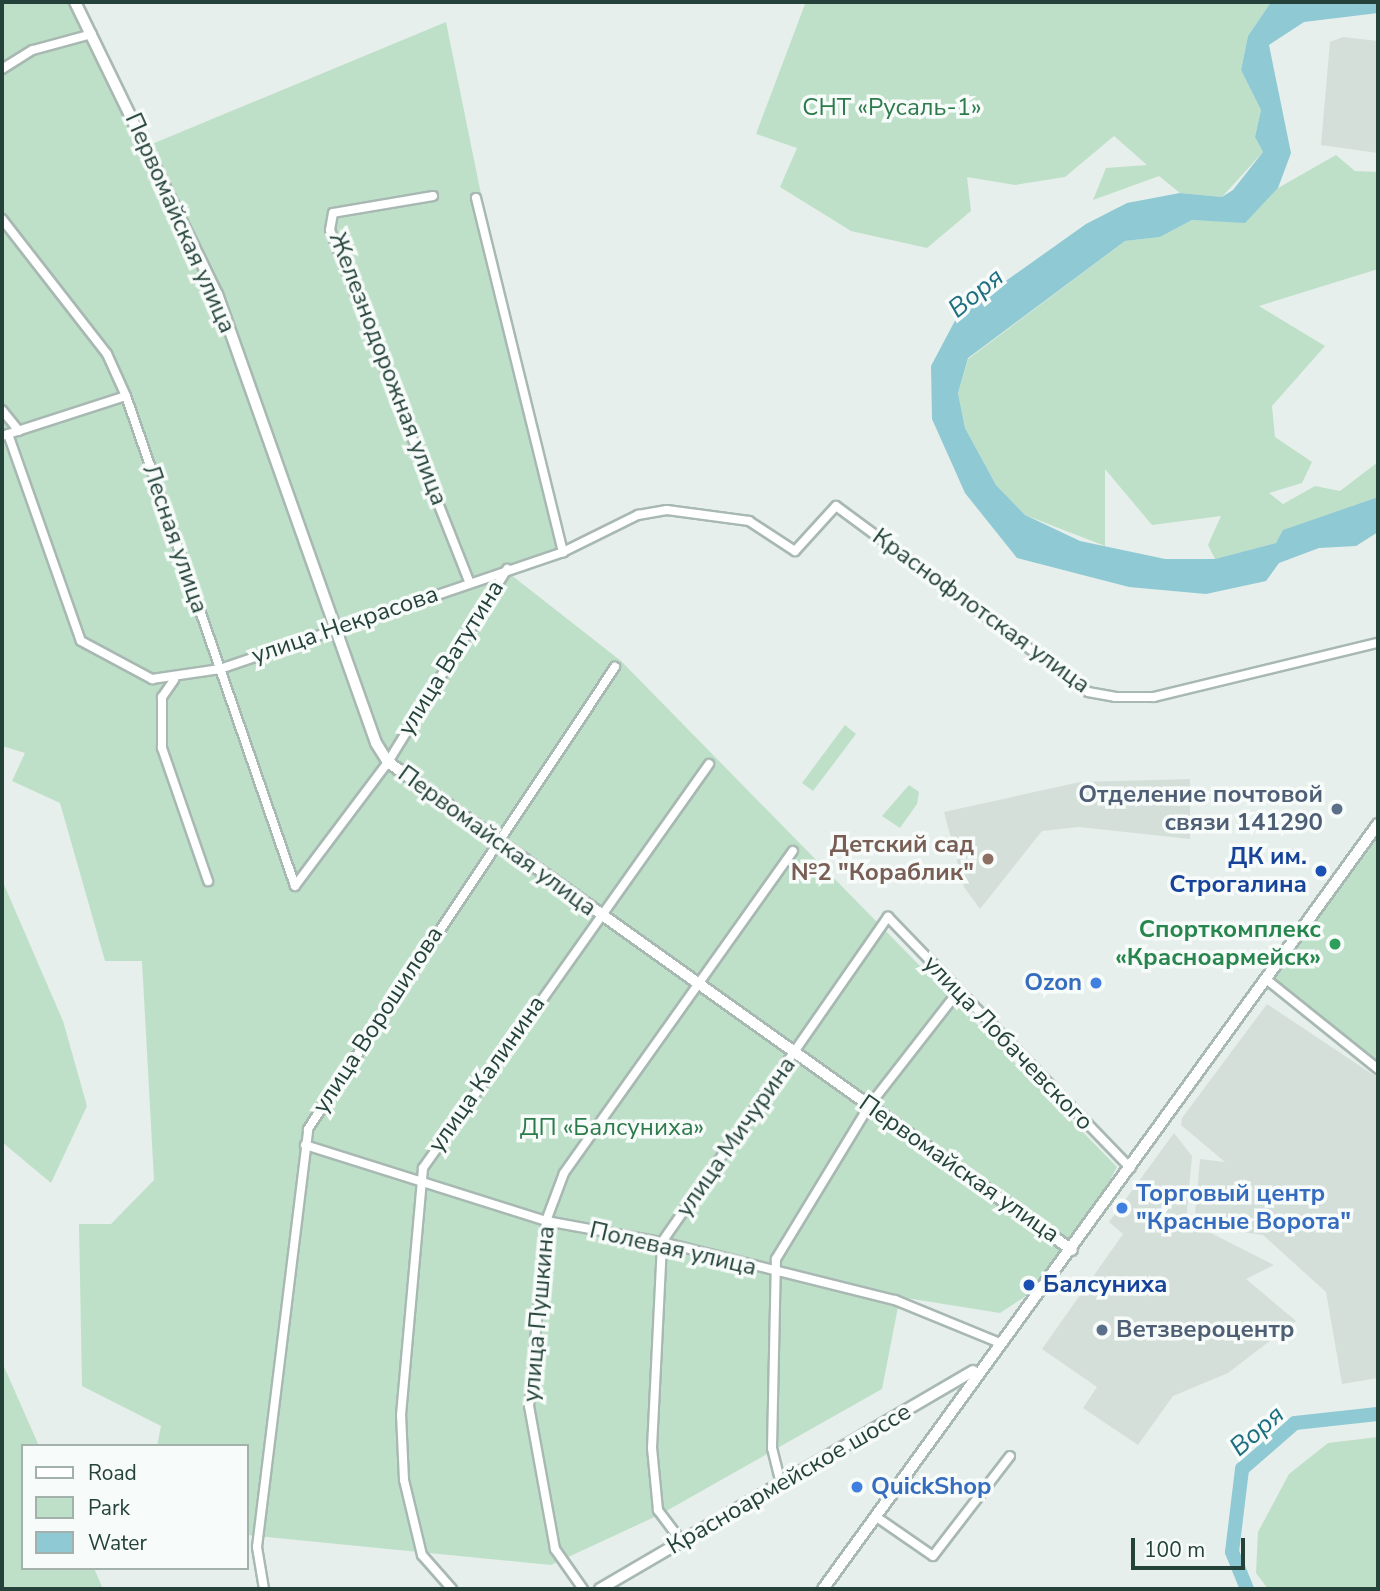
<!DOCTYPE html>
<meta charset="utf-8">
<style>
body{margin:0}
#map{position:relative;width:1380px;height:1591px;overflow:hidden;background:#e6efeb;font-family:"Nunito Sans",sans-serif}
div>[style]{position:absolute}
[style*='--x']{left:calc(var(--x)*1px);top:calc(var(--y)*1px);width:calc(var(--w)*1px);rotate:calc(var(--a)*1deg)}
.built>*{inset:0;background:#d4dfda}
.green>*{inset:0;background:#bfe0c8}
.water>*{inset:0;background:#8ec9d4}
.river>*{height:14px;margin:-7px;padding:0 7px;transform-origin:7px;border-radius:7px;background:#8ec9d4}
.roads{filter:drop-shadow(2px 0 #a8b8b2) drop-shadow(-2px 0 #a8b8b2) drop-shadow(0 2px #a8b8b2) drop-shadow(0 -2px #a8b8b2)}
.street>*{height:8px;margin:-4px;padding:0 4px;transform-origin:4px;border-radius:4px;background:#fff}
.secondary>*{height:10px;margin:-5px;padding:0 5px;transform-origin:5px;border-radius:5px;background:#fff}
.dots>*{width:19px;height:19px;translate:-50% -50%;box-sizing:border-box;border:4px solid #f7fbf9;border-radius:50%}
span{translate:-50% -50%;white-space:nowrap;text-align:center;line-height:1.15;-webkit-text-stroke:7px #f7fbf9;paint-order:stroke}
.park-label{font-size:24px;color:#2d7a4b}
.street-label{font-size:24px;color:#24423a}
.service-label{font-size:24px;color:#4e5e75;font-weight:700}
.right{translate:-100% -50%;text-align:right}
.left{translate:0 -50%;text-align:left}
.education-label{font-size:24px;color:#785e54;font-weight:700}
.transit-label{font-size:24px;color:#164399;font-weight:700}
.leisure-label{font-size:24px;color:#27864d;font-weight:700}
.shop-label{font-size:24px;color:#366cbe;font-weight:700}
.water-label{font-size:26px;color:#1c6f80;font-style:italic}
.frame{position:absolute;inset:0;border:4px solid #24423a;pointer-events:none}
.legend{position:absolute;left:21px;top:1444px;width:228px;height:126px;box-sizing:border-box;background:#f7fbf9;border:2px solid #a3b1ad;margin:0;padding:9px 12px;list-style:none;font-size:21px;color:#24423a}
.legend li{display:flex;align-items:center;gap:14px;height:35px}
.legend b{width:35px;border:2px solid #a3b1ad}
.scale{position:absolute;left:1131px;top:1538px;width:114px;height:32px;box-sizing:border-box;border:4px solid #24423a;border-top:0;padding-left:9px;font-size:21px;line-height:24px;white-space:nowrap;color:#24423a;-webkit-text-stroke:5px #f7fbf9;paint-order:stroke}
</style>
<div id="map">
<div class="built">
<i style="clip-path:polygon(1343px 37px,1378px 41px,1378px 153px,1321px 145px,1330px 42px)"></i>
<i style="clip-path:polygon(1190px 779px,1190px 839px,1079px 827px,1042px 831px,980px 909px,964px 887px,944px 812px,1080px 782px)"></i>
<i style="clip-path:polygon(1267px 1004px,1378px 1078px,1378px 1378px,1342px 1384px,1326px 1292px,1263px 1235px,1197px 1226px,1274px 1265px,1246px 1279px,1296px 1321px,1228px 1373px,1173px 1396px,1138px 1445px,1083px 1408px,1097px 1387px,1042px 1349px,1123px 1234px,1109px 1222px,1174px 1133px,1192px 1156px,1186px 1222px,1194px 1225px,1200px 1159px,1225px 1162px,1181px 1125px,1182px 1118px)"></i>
</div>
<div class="green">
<i style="clip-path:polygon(2px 2px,70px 2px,140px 149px,446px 22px,506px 317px,563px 548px,506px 571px,621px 661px,1117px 1167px,1072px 1250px,1046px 1283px,1000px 1313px,900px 1297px,882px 1389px,661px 1514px,551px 1565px,247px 1535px,247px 1446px,157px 1446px,161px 1426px,82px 1386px,79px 1224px,111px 1224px,154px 1180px,142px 961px,105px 961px,60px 803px,12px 781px,25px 753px,2px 746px)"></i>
<i style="clip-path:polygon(1271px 2px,1248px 36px,1241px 70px,1261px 110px,1255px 137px,1263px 152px,1222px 197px,1180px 193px,1159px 176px,1093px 200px,1106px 168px,1147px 165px,1114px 136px,1065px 177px,1015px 185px,967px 177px,971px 211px,927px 248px,851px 231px,780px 187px,797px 148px,756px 134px,805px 4px)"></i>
<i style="clip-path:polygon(1336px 155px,1355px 171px,1378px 172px,1378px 269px,1259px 306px,1325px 346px,1272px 406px,1275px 437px,1312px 462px,1302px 483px,1269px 493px,1283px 504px,1315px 486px,1340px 491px,1378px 462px,1378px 497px,1284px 530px,1276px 543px,1215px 559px,1208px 545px,1221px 516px,1152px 525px,1105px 469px,1105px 546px,1025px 515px,996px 485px,965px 428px,958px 393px,968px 359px,1125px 241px,1160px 237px,1192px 220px,1245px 222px,1278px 188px)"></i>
<i style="clip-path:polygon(845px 725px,856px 734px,813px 791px,802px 783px)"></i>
<i style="clip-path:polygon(909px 785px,919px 792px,917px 804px,900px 828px,882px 816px)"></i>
<i style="clip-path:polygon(1378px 824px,1378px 1069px,1266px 979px)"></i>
<i style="clip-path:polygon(2px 880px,63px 1021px,87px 1106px,51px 1183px,2px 1142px)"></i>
<i style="clip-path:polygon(2px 1362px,39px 1446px,23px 1446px,23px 1568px,94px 1568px,103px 1589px,2px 1589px)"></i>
<i style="clip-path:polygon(1378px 1437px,1378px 1589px,1268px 1589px,1256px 1573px,1258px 1532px,1289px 1474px,1328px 1443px)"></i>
</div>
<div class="water">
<i style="clip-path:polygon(1271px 2px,1378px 2px,1378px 13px,1304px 22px,1269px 45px,1291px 153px,1278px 188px,1245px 223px,1192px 220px,1160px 237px,1125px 241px,968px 358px,958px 393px,965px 428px,996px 485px,1025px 515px,1080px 541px,1165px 559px,1215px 559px,1276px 543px,1283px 530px,1378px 497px,1378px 532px,1356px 546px,1319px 548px,1279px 563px,1266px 581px,1206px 594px,1129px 587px,1017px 558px,965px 493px,932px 419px,931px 366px,958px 315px,1086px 224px,1127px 203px,1180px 193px,1222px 197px,1233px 190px,1263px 152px,1255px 137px,1261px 110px,1241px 70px,1248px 36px)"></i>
</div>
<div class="river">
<i style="--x:1247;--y:1589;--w:40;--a:-112"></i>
<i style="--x:1232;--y:1552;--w:84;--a:-83.1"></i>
<i style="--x:1242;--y:1469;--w:70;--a:-41"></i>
<i style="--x:1295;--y:1423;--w:83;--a:-6.2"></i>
</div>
<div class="roads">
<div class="street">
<i style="--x:2;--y:69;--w:36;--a:-32"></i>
<i style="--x:33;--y:50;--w:61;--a:-15.2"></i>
<i style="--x:433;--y:196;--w:101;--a:170.4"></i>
<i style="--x:333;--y:213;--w:17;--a:100"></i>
<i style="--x:330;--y:230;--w:378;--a:68.4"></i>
<i style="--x:476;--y:198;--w:365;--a:76.2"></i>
<i style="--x:2;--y:219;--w:171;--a:52.1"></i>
<i style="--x:107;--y:354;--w:46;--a:65.7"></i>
<i style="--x:126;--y:396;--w:518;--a:70.97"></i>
<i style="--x:2;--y:410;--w:27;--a:51"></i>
<i style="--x:8;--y:434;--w:219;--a:70.6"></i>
<i style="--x:81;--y:641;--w:81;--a:28.2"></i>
<i style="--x:152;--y:679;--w:69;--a:-8.4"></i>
<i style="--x:220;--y:669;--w:362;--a:-18.8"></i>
<i style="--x:563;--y:552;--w:84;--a:-26.3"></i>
<i style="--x:638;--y:515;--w:29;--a:-10"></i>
<i style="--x:667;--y:510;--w:83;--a:7.6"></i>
<i style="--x:749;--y:521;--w:55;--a:33.1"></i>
<i style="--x:795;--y:551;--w:61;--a:-47.7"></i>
<i style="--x:836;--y:506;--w:313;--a:36.4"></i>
<i style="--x:1088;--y:692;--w:27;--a:10"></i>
<i style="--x:1115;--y:697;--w:39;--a:0"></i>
<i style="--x:1154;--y:697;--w:230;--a:-13.6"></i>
<i style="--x:2;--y:436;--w:130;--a:-17.9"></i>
<i style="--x:174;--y:680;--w:21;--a:125"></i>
<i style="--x:162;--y:697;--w:51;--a:90"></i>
<i style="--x:162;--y:748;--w:141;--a:70.9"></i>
<i style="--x:295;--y:886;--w:155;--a:-53.1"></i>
<i style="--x:388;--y:762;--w:227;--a:-58.3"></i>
<i style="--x:1266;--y:979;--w:144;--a:38.8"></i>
<i style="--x:305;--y:1145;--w:253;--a:17.5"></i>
<i style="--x:546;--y:1221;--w:118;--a:10.3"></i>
<i style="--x:662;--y:1242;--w:240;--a:14"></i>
<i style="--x:895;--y:1300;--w:113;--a:22.3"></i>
<i style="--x:781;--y:1484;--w:37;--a:-104"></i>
<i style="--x:772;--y:1448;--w:189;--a:-88.8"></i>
<i style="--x:776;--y:1259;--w:179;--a:-58.7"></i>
<i style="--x:869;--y:1106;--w:143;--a:-52.1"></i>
<i style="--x:875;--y:1516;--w:70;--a:34.6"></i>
<i style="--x:933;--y:1556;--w:126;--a:-52.4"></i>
<i style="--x:682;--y:1542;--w:40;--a:-127"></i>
<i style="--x:658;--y:1510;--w:62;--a:-95.5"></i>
<i style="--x:652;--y:1448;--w:206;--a:-87.2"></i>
<i style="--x:662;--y:1242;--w:396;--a:-55.2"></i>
<i style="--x:888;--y:917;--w:349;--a:46"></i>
<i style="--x:264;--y:1589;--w:43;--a:-99.5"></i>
<i style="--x:257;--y:1547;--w:421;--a:-83"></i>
<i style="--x:308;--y:1129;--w:555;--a:-56.4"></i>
<i style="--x:452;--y:1589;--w:45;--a:-131.4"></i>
<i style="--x:422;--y:1555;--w:77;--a:-103.5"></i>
<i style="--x:404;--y:1480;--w:65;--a:-92.6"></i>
<i style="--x:401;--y:1415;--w:248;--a:-84.9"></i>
<i style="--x:423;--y:1168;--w:495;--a:-54.7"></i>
<i style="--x:583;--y:1589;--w:49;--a:-125"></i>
<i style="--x:555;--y:1549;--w:145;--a:-100.3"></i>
<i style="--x:529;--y:1406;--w:186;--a:-84.7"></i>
<i style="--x:546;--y:1221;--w:51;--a:-69.4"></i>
<i style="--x:564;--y:1173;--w:395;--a:-54.6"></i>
</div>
<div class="secondary">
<i style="--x:75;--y:2;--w:325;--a:64.1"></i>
<i style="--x:217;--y:294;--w:476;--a:70.5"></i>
<i style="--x:376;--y:743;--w:22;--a:58"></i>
<i style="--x:388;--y:762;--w:840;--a:35.51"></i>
<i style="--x:600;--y:1589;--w:432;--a:-30.3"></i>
<i style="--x:823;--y:1589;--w:945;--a:-54.04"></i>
</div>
</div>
<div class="dots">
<i style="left:1337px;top:809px;background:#5c6f8a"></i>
<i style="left:988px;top:859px;background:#8d6e63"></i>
<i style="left:1321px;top:871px;background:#1a4fb4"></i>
<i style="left:1335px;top:944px;background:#2e9e5b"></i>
<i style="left:1096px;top:983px;background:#3f7fe0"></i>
<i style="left:1122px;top:1208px;background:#3f7fe0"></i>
<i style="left:1029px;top:1285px;background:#1a4fb4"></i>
<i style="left:1102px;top:1330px;background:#5c6f8a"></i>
<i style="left:857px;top:1487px;background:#3f7fe0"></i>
</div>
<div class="park-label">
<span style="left:892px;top:108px">СНТ «Русаль-1»</span>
<span style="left:612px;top:1128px">ДП «Балсуниха»</span>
</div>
<div class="street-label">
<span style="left:180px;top:223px;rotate:66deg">Первомайская улица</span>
<span style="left:388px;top:369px;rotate:69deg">Железнодорожная улица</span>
<span style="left:175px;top:539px;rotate:71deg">Лесная улица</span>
<span style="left:981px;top:611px;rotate:36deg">Краснофлотская улица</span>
<span style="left:345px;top:625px;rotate:-19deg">улица Некрасова</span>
<span style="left:451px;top:658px;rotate:-58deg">улица Ватутина</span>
<span style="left:497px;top:841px;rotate:36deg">Первомайская улица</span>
<span style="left:378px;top:1020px;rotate:-57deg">улица Ворошилова</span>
<span style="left:1008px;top:1043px;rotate:46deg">улица Лобачевского</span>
<span style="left:487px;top:1074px;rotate:-55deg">улица Калинина</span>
<span style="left:736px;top:1137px;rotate:-55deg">улица Мичурина</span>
<span style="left:959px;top:1169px;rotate:35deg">Первомайская улица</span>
<span style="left:673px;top:1249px;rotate:13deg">Полевая улица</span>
<span style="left:539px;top:1314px;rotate:-85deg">улица Пушкина</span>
<span style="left:789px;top:1479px;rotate:-30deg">Красноармейское шоссе</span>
</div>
<div class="service-label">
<span class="right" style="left:1323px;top:809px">Отделение почтовой<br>связи 141290</span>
<span class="left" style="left:1116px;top:1330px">Ветзвероцентр</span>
</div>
<div class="education-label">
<span class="right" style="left:974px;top:859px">Детский сад<br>№2 "Кораблик"</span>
</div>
<div class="transit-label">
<span class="right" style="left:1307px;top:871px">ДК им.<br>Строгалина</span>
<span class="left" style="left:1043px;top:1285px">Балсуниха</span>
</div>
<div class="leisure-label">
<span class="right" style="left:1321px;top:944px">Спорткомплекс<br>«Красноармейск»</span>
</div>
<div class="shop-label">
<span class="right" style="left:1082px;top:983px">Ozon</span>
<span class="left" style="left:1136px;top:1208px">Торговый центр<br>"Красные Ворота"</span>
<span class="left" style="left:871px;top:1487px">QuickShop</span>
</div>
<div class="water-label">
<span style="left:976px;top:293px;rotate:-39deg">Воря</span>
<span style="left:1257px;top:1431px;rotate:-41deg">Воря</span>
</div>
<div class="frame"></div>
<ul class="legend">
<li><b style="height:9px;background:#fff"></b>Road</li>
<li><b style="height:19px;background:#bfe0c8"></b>Park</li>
<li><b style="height:19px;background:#8ec9d4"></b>Water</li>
</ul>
<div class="scale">100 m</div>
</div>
